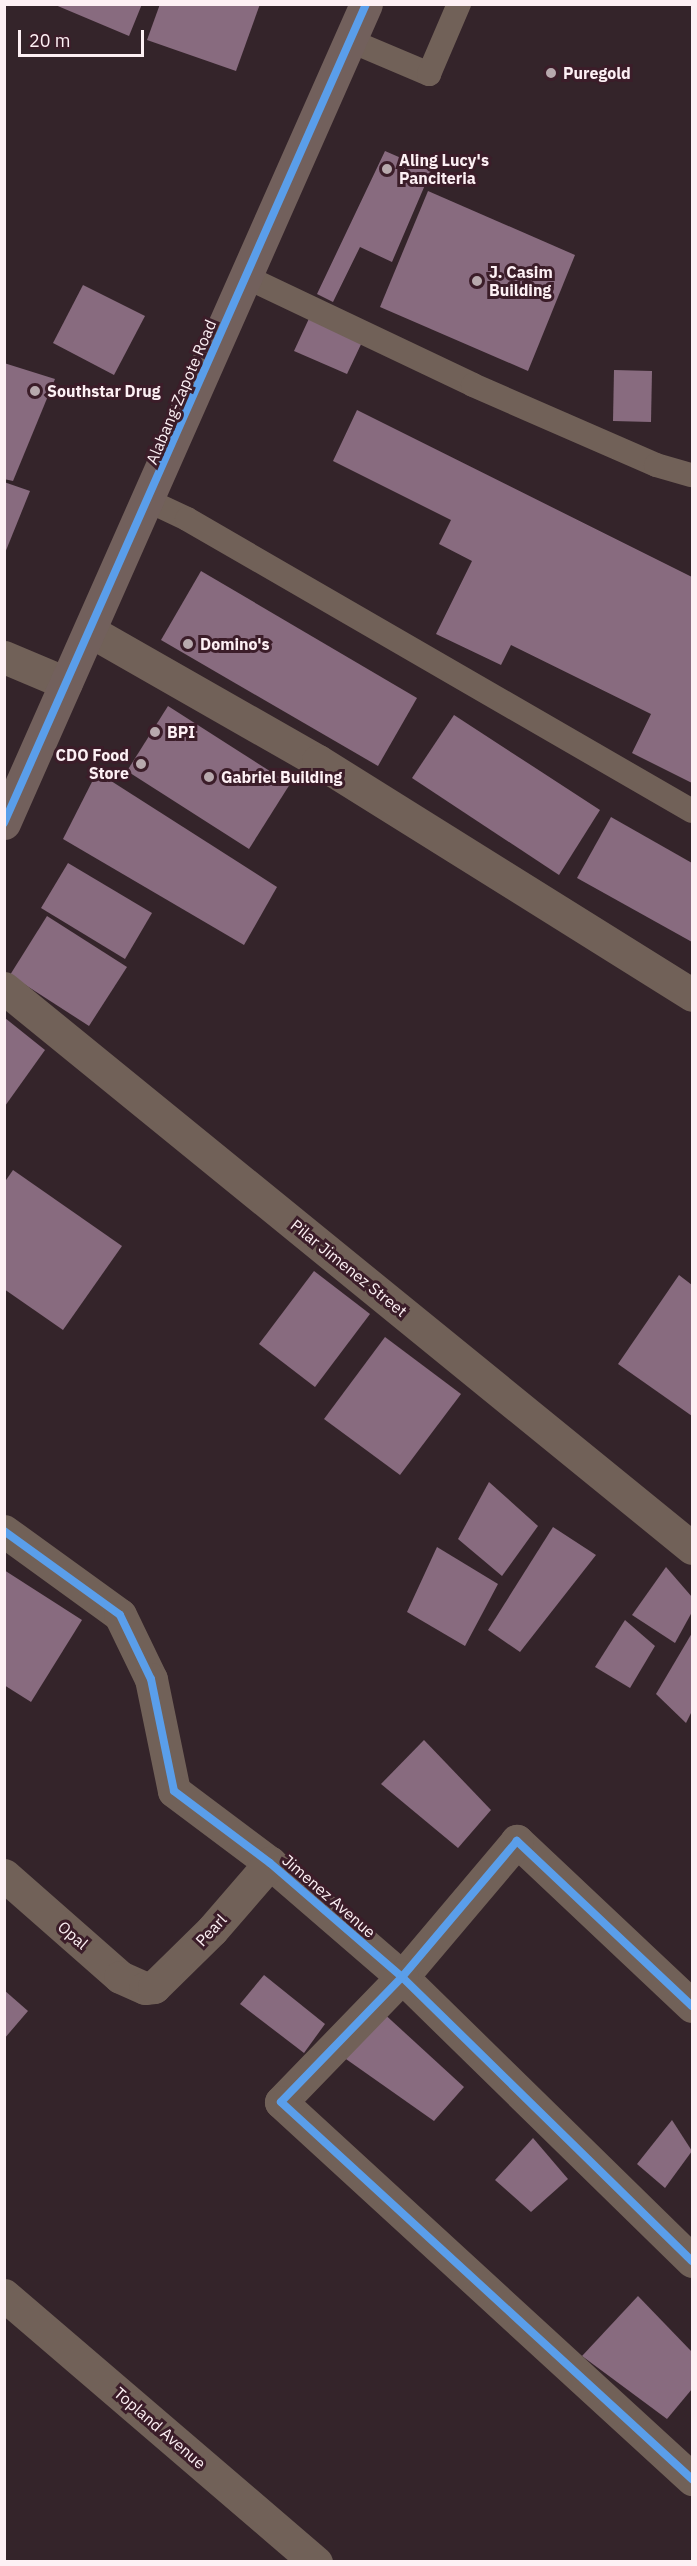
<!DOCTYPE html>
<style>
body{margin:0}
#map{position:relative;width:697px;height:2566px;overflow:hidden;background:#34242a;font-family:"IBM Plex Sans",sans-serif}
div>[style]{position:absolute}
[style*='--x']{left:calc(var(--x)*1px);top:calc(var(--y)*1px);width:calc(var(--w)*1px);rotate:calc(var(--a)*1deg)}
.building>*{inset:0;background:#886b7f}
.service>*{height:24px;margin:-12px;padding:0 12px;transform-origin:12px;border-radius:12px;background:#716158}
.minor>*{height:33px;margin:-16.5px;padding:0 16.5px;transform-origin:16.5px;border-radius:16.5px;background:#716158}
.tertiary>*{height:33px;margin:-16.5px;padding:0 16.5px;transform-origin:16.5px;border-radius:16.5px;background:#716158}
.trunk>*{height:33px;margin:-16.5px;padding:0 16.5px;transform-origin:16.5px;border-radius:16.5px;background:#72605c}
.cycleway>*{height:8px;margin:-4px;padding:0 4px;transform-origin:4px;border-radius:4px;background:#5a9eea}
.dots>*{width:16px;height:16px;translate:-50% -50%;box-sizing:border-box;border:3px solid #3b1d29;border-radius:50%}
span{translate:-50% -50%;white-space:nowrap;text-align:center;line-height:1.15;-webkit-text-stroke:6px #3b1d29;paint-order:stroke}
.poi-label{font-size:16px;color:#fdf0f4;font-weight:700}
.left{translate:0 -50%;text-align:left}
.right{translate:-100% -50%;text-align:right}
.street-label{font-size:16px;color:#fdf0f4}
.frame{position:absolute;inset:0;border:6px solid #fdf0f4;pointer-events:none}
.scale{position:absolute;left:18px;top:30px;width:126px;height:27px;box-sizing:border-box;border:3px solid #fdf0f4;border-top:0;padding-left:8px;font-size:18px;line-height:21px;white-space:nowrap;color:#fdf0f4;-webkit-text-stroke:4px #3b1d29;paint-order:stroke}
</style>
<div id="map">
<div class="building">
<i style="clip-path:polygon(53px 4px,142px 4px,129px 36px)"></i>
<i style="clip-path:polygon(160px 4px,260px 4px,236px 71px,147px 40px)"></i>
<i style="clip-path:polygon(385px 151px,431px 171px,392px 262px,360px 247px,333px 302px,317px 294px)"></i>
<i style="clip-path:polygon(428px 191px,575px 255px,528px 371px,380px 307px)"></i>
<i style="clip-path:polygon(83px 285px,145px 316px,114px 375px,53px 343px)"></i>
<i style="clip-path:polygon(312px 312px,364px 338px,347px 374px,294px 351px)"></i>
<i style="clip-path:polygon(4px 363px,55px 379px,13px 481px,4px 479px)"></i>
<i style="clip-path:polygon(614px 370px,652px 371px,651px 422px,613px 421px)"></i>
<i style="clip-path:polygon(357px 410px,692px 577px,692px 783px,632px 753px,651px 714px,511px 645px,501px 665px,436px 634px,472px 561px,439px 544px,451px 520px,333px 461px)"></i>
<i style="clip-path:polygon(4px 482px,30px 491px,5px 553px,4px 553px)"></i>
<i style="clip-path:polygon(201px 571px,417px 698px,378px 766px,161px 640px)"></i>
<i style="clip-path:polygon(168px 706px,290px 784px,249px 849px,127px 771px)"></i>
<i style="clip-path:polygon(454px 715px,600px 810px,559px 875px,412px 778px)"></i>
<i style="clip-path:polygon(97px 772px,277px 887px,244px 945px,63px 839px)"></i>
<i style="clip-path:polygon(611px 817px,692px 863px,692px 942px,577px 878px)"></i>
<i style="clip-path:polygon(68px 863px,152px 913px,125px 959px,41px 908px)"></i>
<i style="clip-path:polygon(47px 916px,127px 967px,89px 1026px,10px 975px)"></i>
<i style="clip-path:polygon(5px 1018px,45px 1050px,5px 1106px)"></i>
<i style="clip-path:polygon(13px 1170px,122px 1246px,63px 1330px,4px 1289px,4px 1183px)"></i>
<i style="clip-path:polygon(314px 1271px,370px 1314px,315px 1387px,259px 1344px)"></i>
<i style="clip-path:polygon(679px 1275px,692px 1285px,692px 1416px,618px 1364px)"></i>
<i style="clip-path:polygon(385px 1337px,461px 1394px,400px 1475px,324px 1419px)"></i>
<i style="clip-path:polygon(489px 1482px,538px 1526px,502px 1576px,458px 1539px)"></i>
<i style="clip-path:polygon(553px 1527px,596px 1555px,520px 1652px,488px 1630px)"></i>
<i style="clip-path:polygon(437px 1547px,498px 1584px,465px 1646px,407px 1612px)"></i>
<i style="clip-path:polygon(666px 1567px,692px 1597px,692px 1612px,675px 1643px,632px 1615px)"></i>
<i style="clip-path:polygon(4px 1570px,82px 1620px,31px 1702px,4px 1685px)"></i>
<i style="clip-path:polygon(625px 1620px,655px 1646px,630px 1688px,595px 1667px)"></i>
<i style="clip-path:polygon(692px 1633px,692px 1711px,686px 1723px,656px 1694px)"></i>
<i style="clip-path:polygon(424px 1740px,491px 1810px,458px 1848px,381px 1784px)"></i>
<i style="clip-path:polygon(264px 1975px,325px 2024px,304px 2053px,240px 2004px)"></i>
<i style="clip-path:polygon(4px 1990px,28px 2011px,4px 2039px)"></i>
<i style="clip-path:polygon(380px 2010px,464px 2087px,434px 2121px,336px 2052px)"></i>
<i style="clip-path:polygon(672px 2120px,692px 2151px,665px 2188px,637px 2164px)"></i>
<i style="clip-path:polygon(533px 2138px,568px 2179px,531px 2212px,495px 2180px)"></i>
<i style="clip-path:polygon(638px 2296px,692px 2352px,692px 2389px,667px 2419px,582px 2356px)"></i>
</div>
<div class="service">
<i style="--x:351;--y:41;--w:85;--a:22.9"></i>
<i style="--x:429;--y:74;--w:76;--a:-66.8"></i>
<i style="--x:246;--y:277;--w:251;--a:25.4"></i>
<i style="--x:473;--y:385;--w:200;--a:23.6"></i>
<i style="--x:656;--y:465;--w:37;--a:16"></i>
<i style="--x:149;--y:501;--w:42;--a:25.3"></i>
<i style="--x:187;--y:519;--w:583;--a:30.04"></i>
</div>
<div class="minor">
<i style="--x:90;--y:631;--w:262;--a:29.7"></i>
<i style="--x:318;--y:761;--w:441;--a:32"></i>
<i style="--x:4;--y:988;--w:887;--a:39.14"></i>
<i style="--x:4;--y:1531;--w:143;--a:35.9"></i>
<i style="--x:120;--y:1615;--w:71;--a:64.2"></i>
<i style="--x:151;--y:1679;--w:114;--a:78.4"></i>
<i style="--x:174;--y:1791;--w:120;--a:36.9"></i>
<i style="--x:270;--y:1863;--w:174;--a:40.8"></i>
<i style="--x:402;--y:1977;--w:406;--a:44.4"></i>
<i style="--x:4;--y:1875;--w:154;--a:41.3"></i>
<i style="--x:120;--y:1977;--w:27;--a:24"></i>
<i style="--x:145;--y:1988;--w:9;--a:-6"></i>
<i style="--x:154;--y:1987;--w:81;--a:-44.5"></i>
<i style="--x:212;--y:1930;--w:89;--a:-49.1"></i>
<i style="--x:692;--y:2006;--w:241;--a:-136.7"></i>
<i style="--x:517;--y:1841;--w:178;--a:130.2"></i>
<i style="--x:402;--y:1977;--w:174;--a:134.1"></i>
<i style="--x:281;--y:2102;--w:558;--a:42.53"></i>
<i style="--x:4;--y:2295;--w:411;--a:40.6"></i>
</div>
<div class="tertiary">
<i style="--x:4;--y:657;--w:67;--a:22.8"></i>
</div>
<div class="trunk">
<i style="--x:4;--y:823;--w:895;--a:-66.15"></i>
</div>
<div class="cycleway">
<i style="--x:4;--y:823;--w:895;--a:-66.15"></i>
<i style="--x:4;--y:1531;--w:143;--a:35.9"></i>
<i style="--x:120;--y:1615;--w:71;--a:64.2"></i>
<i style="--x:151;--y:1679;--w:114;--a:78.4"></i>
<i style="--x:174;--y:1791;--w:120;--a:36.9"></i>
<i style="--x:270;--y:1863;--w:174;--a:40.8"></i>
<i style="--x:402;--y:1977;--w:406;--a:44.4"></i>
<i style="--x:692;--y:2006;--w:241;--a:-136.7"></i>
<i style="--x:517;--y:1841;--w:178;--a:130.2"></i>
<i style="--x:402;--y:1977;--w:174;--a:134.1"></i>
<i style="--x:281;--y:2102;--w:558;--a:42.53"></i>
</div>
<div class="dots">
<i style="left:551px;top:73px;background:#b7a9ad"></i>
<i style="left:387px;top:169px;background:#b7a9ad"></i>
<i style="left:477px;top:281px;background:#b7a9ad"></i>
<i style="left:35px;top:391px;background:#b7a9ad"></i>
<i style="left:188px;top:644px;background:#b7a9ad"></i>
<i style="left:155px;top:732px;background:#b7a9ad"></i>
<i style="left:141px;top:764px;background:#b7a9ad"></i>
<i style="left:209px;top:777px;background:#b7a9ad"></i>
</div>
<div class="poi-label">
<span class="left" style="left:563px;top:73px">Puregold</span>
<span class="left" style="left:399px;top:169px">Aling Lucy's<br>Panciteria</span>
<span class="left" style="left:489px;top:281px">J. Casim<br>Building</span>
<span class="left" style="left:47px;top:391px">Southstar Drug</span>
<span class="left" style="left:200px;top:644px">Domino's</span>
<span class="left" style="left:167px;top:732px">BPI</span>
<span class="right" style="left:129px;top:764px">CDO Food<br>Store</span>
<span class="left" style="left:221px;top:777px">Gabriel Building</span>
</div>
<div class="street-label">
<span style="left:181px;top:392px;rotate:-67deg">Alabang-Zapote Road</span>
<span style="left:349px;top:1268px;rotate:39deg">Pilar Jimenez Street</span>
<span style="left:329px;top:1896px;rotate:41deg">Jimenez Avenue</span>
<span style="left:211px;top:1930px;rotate:-47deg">Pearl</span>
<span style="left:73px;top:1935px;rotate:41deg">Opal</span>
<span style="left:160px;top:2428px;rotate:41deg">Topland Avenue</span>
</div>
<div class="frame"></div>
<div class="scale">20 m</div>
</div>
